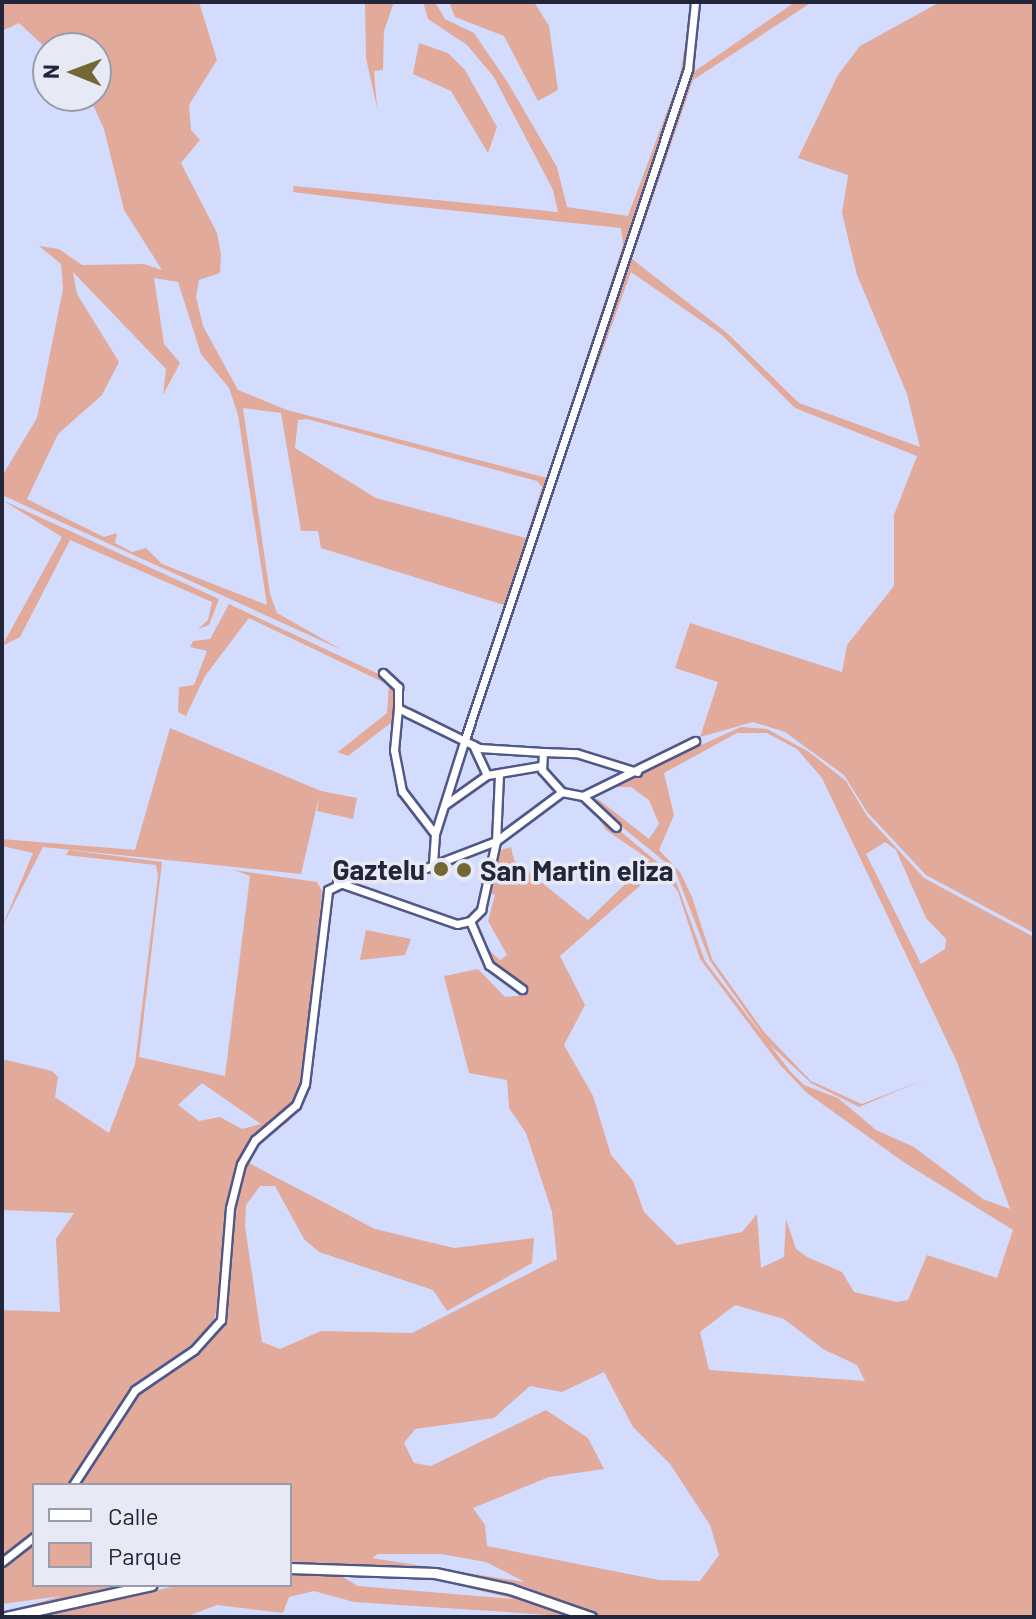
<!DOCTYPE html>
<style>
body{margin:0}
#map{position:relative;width:1036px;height:1619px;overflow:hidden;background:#d4dcfe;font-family:Barlow,sans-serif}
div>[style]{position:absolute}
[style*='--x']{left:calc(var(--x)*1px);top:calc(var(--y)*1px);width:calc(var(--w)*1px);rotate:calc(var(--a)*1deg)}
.green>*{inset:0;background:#e1aa9b}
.roads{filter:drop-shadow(2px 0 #505888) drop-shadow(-2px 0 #505888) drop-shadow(0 2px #505888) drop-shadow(0 -2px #505888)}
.minor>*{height:7px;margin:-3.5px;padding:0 3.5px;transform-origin:3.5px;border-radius:3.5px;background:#fff}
.major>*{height:9px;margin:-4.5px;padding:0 4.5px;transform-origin:4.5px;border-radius:4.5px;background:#fff}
.dots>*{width:22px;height:22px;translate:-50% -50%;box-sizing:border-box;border:4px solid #e7eaf5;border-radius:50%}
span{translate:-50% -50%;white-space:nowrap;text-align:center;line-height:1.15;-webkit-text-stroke:7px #e7eaf5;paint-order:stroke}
.poi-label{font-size:28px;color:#23263b;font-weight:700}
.right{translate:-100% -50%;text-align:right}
.left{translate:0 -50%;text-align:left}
.frame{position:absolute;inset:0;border:4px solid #23263b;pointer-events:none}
.legend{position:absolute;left:32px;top:1483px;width:260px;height:104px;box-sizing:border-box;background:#e7eaf5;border:2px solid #999cab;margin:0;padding:10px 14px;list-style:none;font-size:24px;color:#23263b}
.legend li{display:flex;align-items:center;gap:16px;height:40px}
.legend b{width:40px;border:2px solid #999cab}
.north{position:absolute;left:32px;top:32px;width:80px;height:80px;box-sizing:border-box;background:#e7eaf5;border:2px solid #999cab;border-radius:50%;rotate:271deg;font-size:22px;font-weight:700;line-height:32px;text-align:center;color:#23263b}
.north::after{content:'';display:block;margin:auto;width:28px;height:36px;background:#736734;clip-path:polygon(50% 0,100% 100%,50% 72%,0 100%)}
</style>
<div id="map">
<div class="green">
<i style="clip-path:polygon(evenodd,2px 2px,199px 2px,217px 60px,189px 105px,191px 130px,200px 140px,181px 163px,217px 233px,221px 255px,220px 273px,199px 280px,196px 297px,203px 326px,238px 390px,287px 410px,547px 478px,623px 245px,621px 228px,391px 204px,293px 192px,294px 186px,558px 212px,553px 190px,494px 77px,467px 45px,428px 19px,423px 2px,435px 2px,445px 19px,474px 33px,508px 83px,557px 167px,567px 207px,628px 216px,679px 79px,693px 2px,687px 63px,479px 692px,504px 605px,321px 548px,318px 531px,301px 531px,281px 413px,243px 408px,270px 594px,277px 613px,342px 650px,2px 495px,2px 476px,37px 418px,63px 289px,61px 264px,39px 246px,59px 249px,82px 265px,144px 264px,162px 270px,124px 210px,104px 129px,89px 96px,96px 96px,96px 48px,48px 50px,19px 23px,2px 31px,2px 2px,73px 272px,166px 369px,163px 395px,180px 363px,164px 344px,154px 278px,178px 282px,201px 354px,229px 388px,238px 415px,267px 605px,162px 564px,146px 548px,132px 552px,115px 543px,117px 533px,104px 537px,27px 499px,58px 434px,102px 395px,119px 362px,77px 294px,73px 272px,2px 2px,307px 419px,537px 481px,542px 487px,526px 538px,376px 498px,295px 448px,298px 420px,307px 419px)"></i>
<i style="clip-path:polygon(394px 2px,384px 31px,383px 70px,374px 71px,377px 108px,366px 58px,365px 3px)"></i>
<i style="clip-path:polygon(449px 2px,534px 2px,549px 26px,558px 90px,538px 101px,504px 36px,455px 17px)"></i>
<i style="clip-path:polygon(697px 2px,695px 71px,795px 2px,812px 2px,693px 80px,632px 259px,727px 333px,799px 403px,920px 447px,907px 394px,857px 275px,842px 213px,848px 175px,798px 158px,838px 75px,860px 46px,940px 2px,1034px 2px,1034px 933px,926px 875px,867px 812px,844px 775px,785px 732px,753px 722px,700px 737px,718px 682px,675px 668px,690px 623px,842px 672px,847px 645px,894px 586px,894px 515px,917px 456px,795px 408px,722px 335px,631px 272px,524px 569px,686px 83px)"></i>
<i style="clip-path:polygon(419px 43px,448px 53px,465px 70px,497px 127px,488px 153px,451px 91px,413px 74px)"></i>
<i style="clip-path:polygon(2px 500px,219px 599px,209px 625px,198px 629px,208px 620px,212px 602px,70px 540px,20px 637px,2px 646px,62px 537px)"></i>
<i style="clip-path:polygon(229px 604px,385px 677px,397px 693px,392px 722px,348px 756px,338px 752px,387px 713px,389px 685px,249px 618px,205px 676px,186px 716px,178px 712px,179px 687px,194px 685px,207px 651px,190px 647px,193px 641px,210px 639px)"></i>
<i style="clip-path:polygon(evenodd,741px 727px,767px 729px,809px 752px,846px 781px,867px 816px,924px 878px,1034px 937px,1034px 1617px,604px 1617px,526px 1587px,451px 1571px,290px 1564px,290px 1485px,76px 1485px,138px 1389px,197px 1350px,224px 1320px,240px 1174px,254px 1144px,290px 1117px,305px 1093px,321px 951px,307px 1096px,288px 1122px,261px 1139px,247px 1162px,375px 1229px,454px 1248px,534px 1238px,532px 1263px,447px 1311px,433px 1290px,319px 1252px,304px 1239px,275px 1186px,260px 1186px,246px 1205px,245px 1226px,262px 1342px,280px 1349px,321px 1331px,412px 1333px,557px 1259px,552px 1212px,526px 1133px,509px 1108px,507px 1080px,469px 1073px,444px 976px,478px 969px,505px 997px,524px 995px,510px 976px,491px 970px,479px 941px,500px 960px,507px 955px,488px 921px,495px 895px,487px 893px,501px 850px,511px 847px,514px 860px,588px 920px,650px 860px,606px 830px,591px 807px,674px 876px,705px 961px,790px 1071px,804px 1085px,838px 1098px,876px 1130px,914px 1147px,983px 1199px,1010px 1209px,957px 1062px,822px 778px,797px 749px,767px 733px,737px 733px,664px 773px,674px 815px,659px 850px,680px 872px,692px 897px,712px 959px,764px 1032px,811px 1081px,862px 1104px,926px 1079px,859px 1107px,811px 1083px,769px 1044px,710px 961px,675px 870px,590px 801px,598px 799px,649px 839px,659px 824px,649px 800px,631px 787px,608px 787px,741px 727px,885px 842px,896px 850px,926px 918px,946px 939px,945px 949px,921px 964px,866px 854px,885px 842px,741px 727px,660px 868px,678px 892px,700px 959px,780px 1065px,807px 1093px,905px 1163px,1013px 1230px,997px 1278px,927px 1255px,908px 1300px,897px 1302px,854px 1292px,842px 1272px,807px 1257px,796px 1249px,786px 1219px,784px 1257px,761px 1268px,757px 1214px,742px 1232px,677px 1245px,644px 1212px,633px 1181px,611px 1155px,593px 1096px,564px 1045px,585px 1005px,560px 956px,660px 868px,741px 727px,735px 1305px,784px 1319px,823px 1349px,857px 1365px,865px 1381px,709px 1370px,700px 1332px,735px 1305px,741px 727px,604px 1372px,633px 1427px,670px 1464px,710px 1525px,719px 1555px,700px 1581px,659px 1580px,487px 1546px,485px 1525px,473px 1508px,549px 1477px,604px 1469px,588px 1438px,546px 1410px,431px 1466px,414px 1463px,404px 1443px,415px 1429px,494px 1418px,530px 1386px,562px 1392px,604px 1372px,741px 727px,378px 1554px,441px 1554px,486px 1562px,525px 1582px,372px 1558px,378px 1554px)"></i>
<i style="clip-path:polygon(170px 728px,321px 791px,357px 798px,353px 819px,317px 811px,319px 797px,301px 874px,43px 847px,2px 927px,33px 853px,2px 846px,2px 839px,135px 850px)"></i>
<i style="clip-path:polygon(evenodd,69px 850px,162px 862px,139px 1057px,225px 1076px,250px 876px,234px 870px,317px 882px,322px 891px,306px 1062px,294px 1104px,251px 1140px,240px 1159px,227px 1204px,226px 1282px,210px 1331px,133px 1388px,69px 1485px,34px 1485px,34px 1533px,2px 1558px,2px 1310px,60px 1312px,56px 1239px,74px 1213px,2px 1210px,2px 1059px,52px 1071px,58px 1077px,55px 1097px,109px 1133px,135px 1064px,158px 876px,156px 865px,66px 855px,69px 850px,202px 1083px,261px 1124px,242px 1129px,220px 1117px,199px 1121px,178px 1105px,202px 1083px)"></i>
<i style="clip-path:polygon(366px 930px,411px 939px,405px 955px,360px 960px)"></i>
<i style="clip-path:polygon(34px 1542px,34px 1585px,125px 1585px,2px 1613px,61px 1596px,2px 1604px,2px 1564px)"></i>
<i style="clip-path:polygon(evenodd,303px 1572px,461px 1581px,580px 1617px,354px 1602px,314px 1591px,289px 1597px,283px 1613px,217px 1605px,185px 1617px,24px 1617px,182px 1585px,290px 1585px,290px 1573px,303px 1572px,338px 1574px,440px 1581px,514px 1599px,358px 1586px,338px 1574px)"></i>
</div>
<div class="roads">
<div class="minor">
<i style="--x:383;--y:673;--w:21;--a:43"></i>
<i style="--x:398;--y:687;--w:21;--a:90"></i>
<i style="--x:398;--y:708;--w:11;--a:27"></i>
<i style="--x:408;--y:713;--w:79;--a:26.2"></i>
<i style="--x:479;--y:748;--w:64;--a:3.6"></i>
<i style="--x:543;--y:752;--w:18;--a:93"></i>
<i style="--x:542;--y:770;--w:30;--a:48"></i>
<i style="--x:562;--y:792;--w:21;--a:11"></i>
<i style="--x:583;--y:796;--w:125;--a:-26.2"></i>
<i style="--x:398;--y:708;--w:42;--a:95.4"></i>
<i style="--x:394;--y:750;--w:42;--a:79"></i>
<i style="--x:402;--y:791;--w:54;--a:52.5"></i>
<i style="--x:473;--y:745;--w:33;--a:65"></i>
<i style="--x:543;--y:752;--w:33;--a:2"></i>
<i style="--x:576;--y:753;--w:64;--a:17.3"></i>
<i style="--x:583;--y:796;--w:45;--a:43.2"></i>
<i style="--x:446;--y:804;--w:50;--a:-35.3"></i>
<i style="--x:487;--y:775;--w:54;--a:-9.6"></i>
<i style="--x:433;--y:863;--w:29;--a:-86"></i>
<i style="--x:435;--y:834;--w:100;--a:-72.5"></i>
<i style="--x:465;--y:739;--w:706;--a:-71.59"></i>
<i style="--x:688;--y:69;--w:67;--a:-84"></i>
<i style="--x:337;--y:882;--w:127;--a:19.3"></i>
<i style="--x:457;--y:924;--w:13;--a:-13"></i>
<i style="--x:470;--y:921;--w:48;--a:66.6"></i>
<i style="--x:489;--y:965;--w:41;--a:36"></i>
<i style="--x:470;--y:921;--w:16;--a:-45"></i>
<i style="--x:481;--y:910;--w:71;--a:-77.7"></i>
<i style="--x:496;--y:841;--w:82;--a:-36.6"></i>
<i style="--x:73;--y:1485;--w:113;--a:-56.9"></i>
<i style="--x:135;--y:1390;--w:71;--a:-34.1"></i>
<i style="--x:194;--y:1350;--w:40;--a:-48"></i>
<i style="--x:221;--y:1320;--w:112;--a:-85.4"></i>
<i style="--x:230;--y:1208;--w:45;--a:-76"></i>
<i style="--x:241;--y:1164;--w:28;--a:-60"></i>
<i style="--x:255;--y:1140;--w:54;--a:-40.5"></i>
<i style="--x:296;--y:1105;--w:23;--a:-67"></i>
<i style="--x:305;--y:1084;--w:195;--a:-83.2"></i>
<i style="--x:328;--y:890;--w:32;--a:-26"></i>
<i style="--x:357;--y:876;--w:69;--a:-6.6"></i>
<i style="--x:426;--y:868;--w:75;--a:-21.1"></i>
<i style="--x:496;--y:841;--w:65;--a:-87.4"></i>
<i style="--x:2;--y:1562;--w:41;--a:-38"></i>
</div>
<div class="major">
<i style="--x:290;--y:1568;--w:145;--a:2"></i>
<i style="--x:435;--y:1573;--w:77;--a:12"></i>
<i style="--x:510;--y:1589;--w:86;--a:19.1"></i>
<i style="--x:6;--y:1617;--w:149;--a:-12.4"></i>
</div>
</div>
<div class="dots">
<i style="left:441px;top:869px;background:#736734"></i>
<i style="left:464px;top:870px;background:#736734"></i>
</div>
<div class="poi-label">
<span class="right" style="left:425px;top:869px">Gaztelu</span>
<span class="left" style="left:480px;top:870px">San Martin eliza</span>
</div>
<div class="frame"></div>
<ul class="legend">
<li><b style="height:10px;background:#fff"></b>Calle</li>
<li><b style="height:22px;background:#e1aa9b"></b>Parque</li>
</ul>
<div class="north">N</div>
</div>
